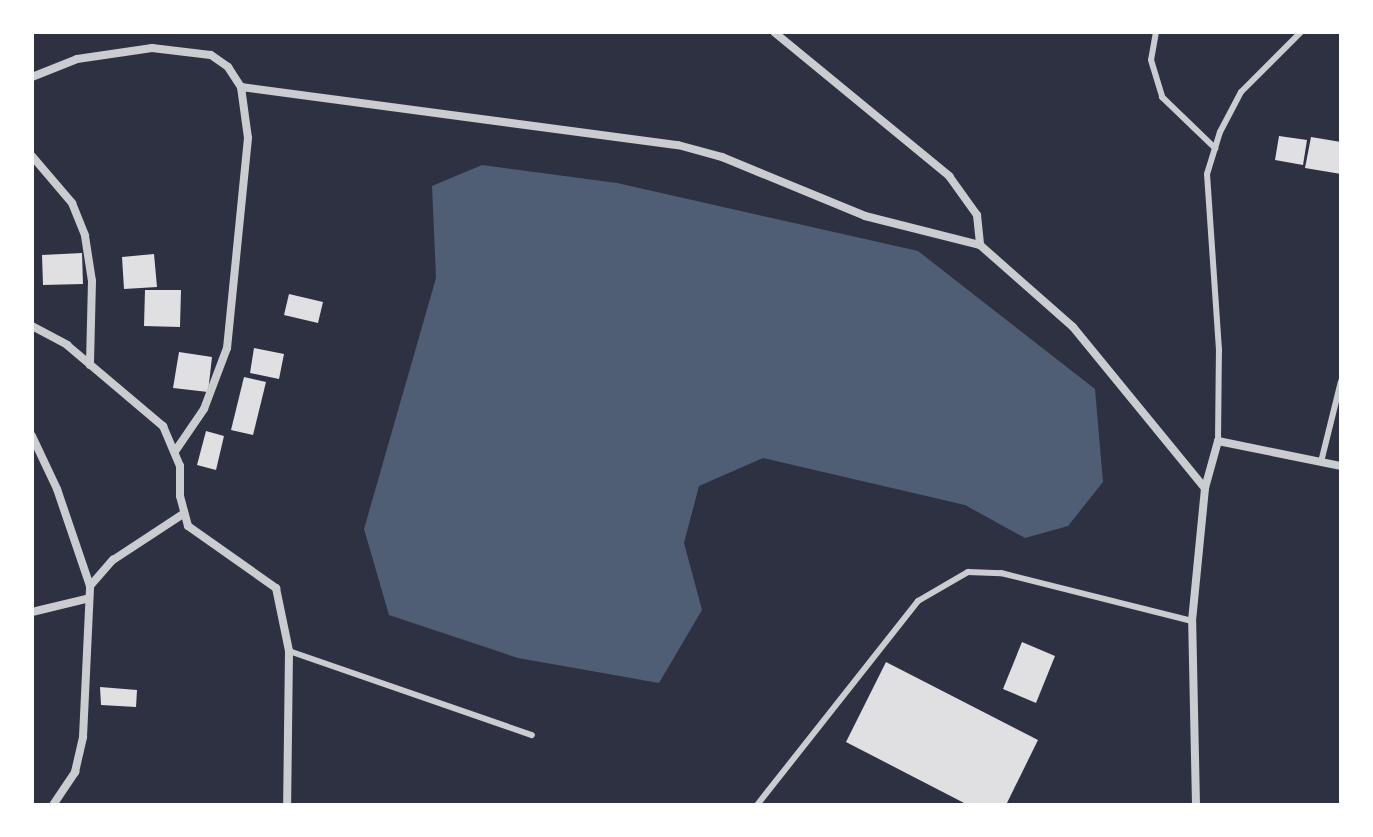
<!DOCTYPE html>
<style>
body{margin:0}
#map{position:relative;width:1373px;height:837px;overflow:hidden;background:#2d3142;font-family:"Public Sans",sans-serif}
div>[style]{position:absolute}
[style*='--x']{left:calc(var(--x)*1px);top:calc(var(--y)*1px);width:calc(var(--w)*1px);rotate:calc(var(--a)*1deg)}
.water>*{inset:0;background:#4f5d75}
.building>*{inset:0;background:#e0e0e3}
.service>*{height:6px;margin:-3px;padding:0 3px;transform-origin:3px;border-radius:3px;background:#caccd0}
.minor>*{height:8px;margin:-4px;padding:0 4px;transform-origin:4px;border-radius:4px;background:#caccd0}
span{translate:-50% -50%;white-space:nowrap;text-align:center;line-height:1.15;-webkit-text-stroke:8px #fff;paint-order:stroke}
.frame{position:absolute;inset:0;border:34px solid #fff;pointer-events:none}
</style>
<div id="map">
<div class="water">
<i style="clip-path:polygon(482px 165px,617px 183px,918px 251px,1095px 389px,1103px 482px,1068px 526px,1025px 538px,965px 505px,763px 458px,699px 486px,684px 543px,702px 610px,659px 683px,518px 658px,389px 615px,364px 529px,436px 278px,432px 186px)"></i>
</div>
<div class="building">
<i style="clip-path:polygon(1279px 136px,1307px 140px,1303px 165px,1275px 160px)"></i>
<i style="clip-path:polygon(1311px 137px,1341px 142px,1341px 174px,1305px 168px)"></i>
<i style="clip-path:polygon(82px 253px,83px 284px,43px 285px,42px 255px)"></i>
<i style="clip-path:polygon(154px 254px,157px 287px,124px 289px,122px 257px)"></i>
<i style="clip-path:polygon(145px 290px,181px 290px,180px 327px,144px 326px)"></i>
<i style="clip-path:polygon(289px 294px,323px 302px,318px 323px,284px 315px)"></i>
<i style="clip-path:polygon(254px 348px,284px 354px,279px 379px,250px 373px)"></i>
<i style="clip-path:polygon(179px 352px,212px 357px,208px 392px,173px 388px)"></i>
<i style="clip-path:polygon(244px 377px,266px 382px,253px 435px,231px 430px)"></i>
<i style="clip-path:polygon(206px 431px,224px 436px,216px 470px,197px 465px)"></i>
<i style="clip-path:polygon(1022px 642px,1055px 656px,1036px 703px,1003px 689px)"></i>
<i style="clip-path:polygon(886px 662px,1038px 740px,1006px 805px,968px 805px,846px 742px)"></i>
<i style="clip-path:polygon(100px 687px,137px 690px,136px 707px,101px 705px)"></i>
</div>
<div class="service">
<i style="--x:1156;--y:32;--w:28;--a:100"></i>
<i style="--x:1151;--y:60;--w:39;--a:73"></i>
<i style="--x:1162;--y:97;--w:74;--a:43.9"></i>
<i style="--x:1218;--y:441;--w:91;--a:-89.4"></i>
<i style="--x:1219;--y:350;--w:176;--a:-93.9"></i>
<i style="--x:1207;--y:174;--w:44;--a:-72.8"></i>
<i style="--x:1220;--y:132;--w:45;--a:-62.3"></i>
<i style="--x:1241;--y:92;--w:85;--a:-45"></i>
<i style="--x:1321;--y:462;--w:83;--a:-76.1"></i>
<i style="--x:289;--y:651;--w:257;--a:19.1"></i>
<i style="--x:757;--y:805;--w:260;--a:-51.7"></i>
<i style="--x:918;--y:601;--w:58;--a:-30.1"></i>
<i style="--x:968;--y:572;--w:33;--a:2"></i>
<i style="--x:1001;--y:573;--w:197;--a:14.1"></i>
</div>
<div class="minor">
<i style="--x:774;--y:32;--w:227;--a:39.4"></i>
<i style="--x:949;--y:176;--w:48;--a:54.3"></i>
<i style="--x:977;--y:215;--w:30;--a:84"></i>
<i style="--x:32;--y:77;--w:48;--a:-21.8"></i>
<i style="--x:77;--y:59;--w:76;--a:-8.3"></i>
<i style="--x:152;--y:48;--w:59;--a:6.8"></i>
<i style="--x:211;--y:55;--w:21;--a:35"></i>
<i style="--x:228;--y:67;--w:24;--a:57"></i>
<i style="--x:241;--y:87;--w:51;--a:82.2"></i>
<i style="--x:248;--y:138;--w:211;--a:95.7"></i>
<i style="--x:227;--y:348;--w:65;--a:110.7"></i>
<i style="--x:204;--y:409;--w:50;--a:124.3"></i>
<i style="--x:241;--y:87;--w:441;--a:7.6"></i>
<i style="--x:678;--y:145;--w:46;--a:15.3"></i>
<i style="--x:722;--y:157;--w:155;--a:22.4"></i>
<i style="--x:865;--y:216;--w:119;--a:14.2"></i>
<i style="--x:980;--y:245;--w:124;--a:41.4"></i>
<i style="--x:1073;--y:327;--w:208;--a:50.7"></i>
<i style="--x:32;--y:156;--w:62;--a:49.6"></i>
<i style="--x:72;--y:203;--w:35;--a:68"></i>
<i style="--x:85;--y:236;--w:46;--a:81.2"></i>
<i style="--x:92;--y:281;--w:84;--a:91.4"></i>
<i style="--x:32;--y:326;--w:40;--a:28"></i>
<i style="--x:67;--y:345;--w:126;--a:40.2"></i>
<i style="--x:163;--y:426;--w:43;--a:67"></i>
<i style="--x:180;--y:466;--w:30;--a:90"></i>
<i style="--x:180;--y:496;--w:31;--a:75"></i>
<i style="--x:188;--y:526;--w:108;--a:35.2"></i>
<i style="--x:276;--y:588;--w:64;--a:78.3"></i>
<i style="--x:289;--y:651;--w:154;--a:90.7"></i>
<i style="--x:32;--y:436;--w:59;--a:64.7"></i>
<i style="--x:57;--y:489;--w:102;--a:71.2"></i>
<i style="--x:32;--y:612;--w:56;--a:-13.5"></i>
<i style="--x:53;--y:805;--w:40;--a:-56"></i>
<i style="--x:75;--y:772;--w:36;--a:-77"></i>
<i style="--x:83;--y:737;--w:151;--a:-87.3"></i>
<i style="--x:90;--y:586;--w:35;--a:-49"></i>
<i style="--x:113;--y:560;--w:84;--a:-33.3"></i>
<i style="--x:1196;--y:805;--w:184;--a:-91.2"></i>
<i style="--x:1192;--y:621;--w:134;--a:-84.4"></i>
<i style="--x:1205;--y:488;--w:49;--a:-74.5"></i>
<i style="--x:1218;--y:441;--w:126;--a:11.5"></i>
</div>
<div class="frame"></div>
</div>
